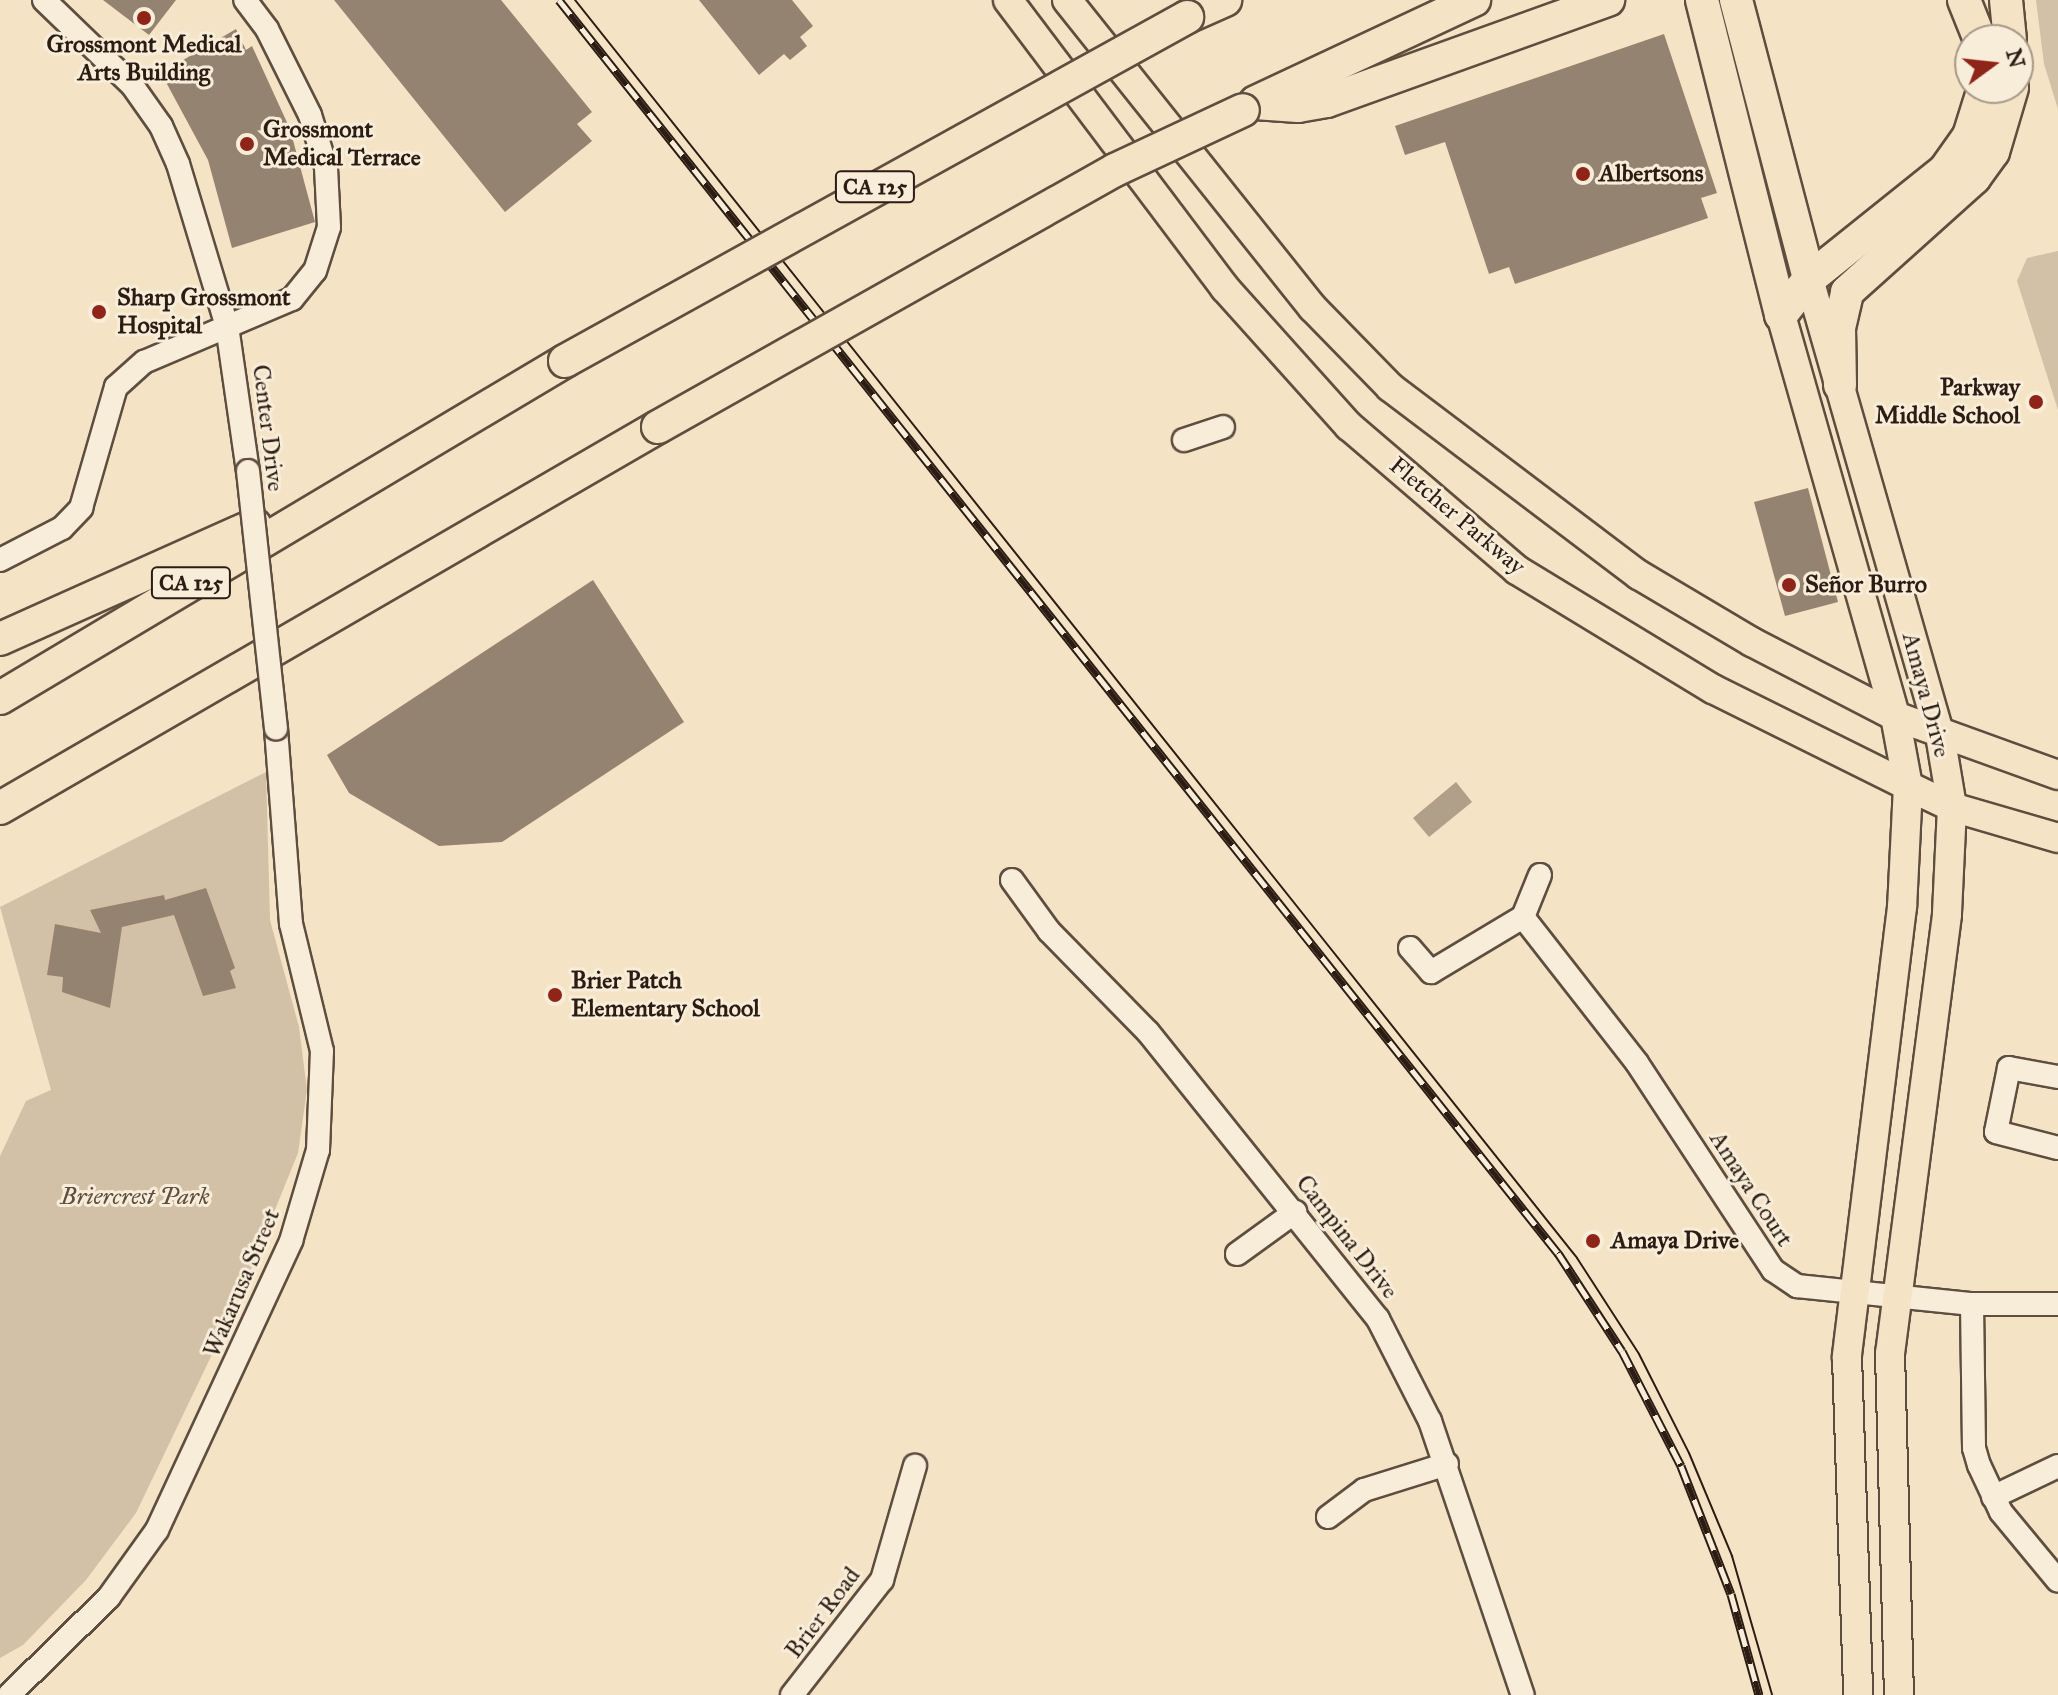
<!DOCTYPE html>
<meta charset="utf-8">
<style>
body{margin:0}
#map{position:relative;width:2058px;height:1695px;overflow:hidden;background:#f5e3c5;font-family:"IM FELL Great Primer",serif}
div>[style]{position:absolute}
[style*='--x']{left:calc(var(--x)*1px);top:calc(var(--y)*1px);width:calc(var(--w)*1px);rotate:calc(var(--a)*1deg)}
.green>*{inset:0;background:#d3c1a7}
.water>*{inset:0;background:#b09f89}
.building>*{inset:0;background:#948370}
.roads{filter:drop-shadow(2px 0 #5e4e40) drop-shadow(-2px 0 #5e4e40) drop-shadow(0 2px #5e4e40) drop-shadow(0 -2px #5e4e40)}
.minor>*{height:22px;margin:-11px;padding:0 11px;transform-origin:11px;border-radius:11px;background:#f8edd9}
.major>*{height:28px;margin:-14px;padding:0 14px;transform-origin:14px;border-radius:14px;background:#f5e3c5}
.highway>*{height:32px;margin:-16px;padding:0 16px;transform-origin:16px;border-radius:16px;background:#f5e3c5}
.tram>*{height:2px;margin:-1px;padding:0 1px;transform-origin:1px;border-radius:1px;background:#2b1c14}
.rail>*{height:9px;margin-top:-4.5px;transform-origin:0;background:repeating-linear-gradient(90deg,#f8edd9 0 18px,#2b1c14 0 36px);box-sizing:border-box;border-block:2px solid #2b1c14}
.bridges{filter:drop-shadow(2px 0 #5e4e40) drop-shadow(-2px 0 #5e4e40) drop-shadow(0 2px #5e4e40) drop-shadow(0 -2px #5e4e40)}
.minor-bridge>*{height:22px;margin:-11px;padding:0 11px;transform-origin:11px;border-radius:11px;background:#f8edd9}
.highway-bridge>*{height:32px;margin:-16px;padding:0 16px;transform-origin:16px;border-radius:16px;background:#f5e3c5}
.dots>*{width:22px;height:22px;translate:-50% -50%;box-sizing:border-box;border:4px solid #f8edd9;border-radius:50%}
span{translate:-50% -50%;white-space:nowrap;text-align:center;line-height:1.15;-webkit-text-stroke:6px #f8edd9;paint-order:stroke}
.shield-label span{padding:2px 6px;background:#f8edd9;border:2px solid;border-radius:6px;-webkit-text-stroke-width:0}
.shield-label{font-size:22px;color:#2b1c14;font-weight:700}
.poi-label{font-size:24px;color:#2b1c14;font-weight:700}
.left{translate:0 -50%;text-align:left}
.right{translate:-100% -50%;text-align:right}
.street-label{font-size:24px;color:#2b1c14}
.park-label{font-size:24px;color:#5d4e40;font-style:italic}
.north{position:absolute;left:1954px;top:24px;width:80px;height:80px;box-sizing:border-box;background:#f8edd9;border:2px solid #a6998a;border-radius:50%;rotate:75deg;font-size:22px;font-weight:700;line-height:32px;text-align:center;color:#2b1c14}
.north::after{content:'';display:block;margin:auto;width:28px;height:36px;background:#8f2418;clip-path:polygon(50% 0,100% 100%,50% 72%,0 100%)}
</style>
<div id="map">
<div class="green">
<i style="clip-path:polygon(2036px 0,2058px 0,2058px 109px,2044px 64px)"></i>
<i style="clip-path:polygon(2058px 251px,2058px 410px,2017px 281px,2027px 258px)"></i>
<i style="clip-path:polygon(266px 772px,270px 920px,299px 1027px,307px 1090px,298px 1153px,240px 1296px,136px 1513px,86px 1580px,23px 1645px,0 1658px,0 1156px,26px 1101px,51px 1090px,0 907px)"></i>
</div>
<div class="water">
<i style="clip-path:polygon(1456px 782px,1472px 802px,1429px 837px,1413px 818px)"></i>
</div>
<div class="building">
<i style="clip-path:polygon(103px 0,176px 0,149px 35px)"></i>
<i style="clip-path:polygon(334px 0,501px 0,592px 112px,577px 124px,592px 141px,505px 212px)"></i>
<i style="clip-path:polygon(699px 0,792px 0,813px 26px,800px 37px,807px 46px,790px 60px,784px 54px,759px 75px)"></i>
<i style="clip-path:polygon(236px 29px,246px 50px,252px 46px,290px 129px,315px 222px,232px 248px,208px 160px,161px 73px)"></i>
<i style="clip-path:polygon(1664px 34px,1717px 193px,1701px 198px,1708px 218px,1515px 284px,1509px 267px,1489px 274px,1445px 142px,1405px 155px,1395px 126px)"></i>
<i style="clip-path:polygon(1808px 488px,1838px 602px,1785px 616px,1754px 502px)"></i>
<i style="clip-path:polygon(593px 580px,684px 722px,502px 842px,439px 846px,349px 793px,327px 755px)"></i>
<i style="clip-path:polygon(206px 888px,235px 968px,230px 971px,236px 988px,203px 996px,174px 915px,122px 927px,110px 1008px,62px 992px,63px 977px,47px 975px,55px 924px,101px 933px,90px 910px,164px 895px,165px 900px)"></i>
</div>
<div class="roads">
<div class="minor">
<i style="--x:44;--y:0;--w:122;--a:44"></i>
<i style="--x:132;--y:85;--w:50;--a:54.7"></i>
<i style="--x:161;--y:126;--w:42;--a:65.9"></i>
<i style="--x:178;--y:164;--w:169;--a:73.2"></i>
<i style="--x:227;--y:326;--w:147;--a:81.8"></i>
<i style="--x:1184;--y:440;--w:41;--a:-18.4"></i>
<i style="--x:0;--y:560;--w:70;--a:-27.3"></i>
<i style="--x:62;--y:528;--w:28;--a:-46"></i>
<i style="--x:81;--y:508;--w:126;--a:-73.9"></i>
<i style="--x:116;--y:387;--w:38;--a:-42"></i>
<i style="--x:144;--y:362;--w:161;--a:-23.1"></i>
<i style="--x:292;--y:299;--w:36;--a:-51"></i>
<i style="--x:315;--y:271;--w:46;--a:-72.3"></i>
<i style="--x:329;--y:227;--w:60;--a:-92.9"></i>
<i style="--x:326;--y:167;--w:54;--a:-107.1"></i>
<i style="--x:310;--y:115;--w:96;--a:-116.6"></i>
<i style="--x:267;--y:29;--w:36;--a:-127"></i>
<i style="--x:1540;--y:875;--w:45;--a:112"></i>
<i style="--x:1523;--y:917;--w:185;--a:52"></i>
<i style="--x:1637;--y:1063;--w:248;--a:56.7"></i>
<i style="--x:1773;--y:1270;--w:29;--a:34"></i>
<i style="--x:1797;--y:1286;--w:176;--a:5.9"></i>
<i style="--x:1972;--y:1304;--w:86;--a:0"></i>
<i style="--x:1012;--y:880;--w:63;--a:54"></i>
<i style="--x:1049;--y:931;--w:141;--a:45.6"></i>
<i style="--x:1148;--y:1032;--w:368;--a:51.3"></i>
<i style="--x:1378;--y:1319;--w:114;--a:63"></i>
<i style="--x:1430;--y:1421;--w:289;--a:71.3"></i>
<i style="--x:1410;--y:948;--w:32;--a:49"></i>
<i style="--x:1431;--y:972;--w:107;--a:-30.9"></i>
<i style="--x:2058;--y:1077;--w:50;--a:-169.6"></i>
<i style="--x:2009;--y:1068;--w:65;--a:101.5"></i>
<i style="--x:1996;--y:1132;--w:64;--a:14.5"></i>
<i style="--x:1237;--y:1254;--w:72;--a:-35.9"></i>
<i style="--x:1972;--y:1304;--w:144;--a:89.2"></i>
<i style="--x:1974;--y:1448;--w:18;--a:74"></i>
<i style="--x:1979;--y:1465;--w:52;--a:64.9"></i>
<i style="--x:2001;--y:1512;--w:89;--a:50.4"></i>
<i style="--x:1993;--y:1497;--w:72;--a:-25.5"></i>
<i style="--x:1328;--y:1517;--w:45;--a:-36.9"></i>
<i style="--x:1364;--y:1490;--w:87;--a:-17.4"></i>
<i style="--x:9;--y:1695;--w:140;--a:-44.4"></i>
<i style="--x:109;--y:1597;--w:82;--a:-54.4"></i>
<i style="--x:157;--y:1530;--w:319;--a:-65.1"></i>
<i style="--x:291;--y:1241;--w:95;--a:-73.5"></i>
<i style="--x:318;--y:1150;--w:99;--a:-87.7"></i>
<i style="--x:322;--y:1051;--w:131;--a:-103.7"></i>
<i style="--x:291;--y:924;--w:197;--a:-94.4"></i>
<i style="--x:792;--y:1695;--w:146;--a:-52"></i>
<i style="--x:882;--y:1580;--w:119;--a:-73.9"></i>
</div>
<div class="major">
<i style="--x:1008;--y:0;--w:361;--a:53"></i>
<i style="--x:1225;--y:288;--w:186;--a:48.1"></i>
<i style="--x:1349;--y:426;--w:221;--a:40.6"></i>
<i style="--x:1517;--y:570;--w:229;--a:31.3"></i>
<i style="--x:1713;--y:689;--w:218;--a:26.4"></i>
<i style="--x:1908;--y:786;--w:49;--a:25.5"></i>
<i style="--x:1952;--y:807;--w:110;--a:16.3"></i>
<i style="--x:1067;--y:0;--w:394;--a:51.4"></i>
<i style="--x:1313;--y:308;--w:110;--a:45.7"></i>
<i style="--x:1390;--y:387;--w:312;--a:37.1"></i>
<i style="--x:1639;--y:575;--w:131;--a:30.7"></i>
<i style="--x:1752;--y:642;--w:161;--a:27.4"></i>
<i style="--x:1895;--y:716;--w:173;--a:19.9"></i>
<i style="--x:1809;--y:279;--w:474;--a:74"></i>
<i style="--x:1940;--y:735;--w:73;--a:80.5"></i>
<i style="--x:1952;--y:807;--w:108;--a:92.7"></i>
<i style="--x:1947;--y:915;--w:442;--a:97.4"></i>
<i style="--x:1890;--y:1353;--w:342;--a:88.5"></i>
<i style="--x:1781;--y:315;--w:417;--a:74.1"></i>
<i style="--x:1895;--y:716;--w:71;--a:79.5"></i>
<i style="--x:1908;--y:786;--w:121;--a:92.8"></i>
<i style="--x:1902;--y:907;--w:453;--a:97"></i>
<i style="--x:1847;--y:1357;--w:338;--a:88.1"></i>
</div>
<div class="highway">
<i style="--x:1702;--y:0;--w:325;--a:75.9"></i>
<i style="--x:1736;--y:0;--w:288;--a:75.3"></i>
<i style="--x:1964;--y:0;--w:43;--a:68.2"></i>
<i style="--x:2006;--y:0;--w:40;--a:84.3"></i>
<i style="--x:1187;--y:17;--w:42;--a:-24.1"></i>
<i style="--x:1256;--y:102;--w:241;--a:-25.1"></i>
<i style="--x:1255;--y:103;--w:43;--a:4"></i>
<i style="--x:1298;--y:106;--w:29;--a:-10"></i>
<i style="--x:1327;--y:101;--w:299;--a:-19.8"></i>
<i style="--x:1781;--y:315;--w:46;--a:-52.1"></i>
<i style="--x:1809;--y:279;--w:174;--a:-38.7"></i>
<i style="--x:1945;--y:170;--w:42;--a:-54.8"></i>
<i style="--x:1969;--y:136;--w:50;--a:-72.6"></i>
<i style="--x:1840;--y:385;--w:57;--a:-91"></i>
<i style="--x:1839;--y:328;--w:37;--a:-77"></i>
<i style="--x:1847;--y:292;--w:171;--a:-41.9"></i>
<i style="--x:1974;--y:178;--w:32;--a:-54"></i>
<i style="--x:1993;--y:152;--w:67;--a:-73.5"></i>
<i style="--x:0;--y:639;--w:279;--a:-24.1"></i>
<i style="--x:0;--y:698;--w:658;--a:-30.81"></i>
<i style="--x:0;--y:808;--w:760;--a:-30.07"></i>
</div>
</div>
<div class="tram">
<i style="--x:575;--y:0;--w:1608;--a:51.46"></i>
<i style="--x:1577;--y:1258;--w:114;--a:57.1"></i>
<i style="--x:1639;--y:1354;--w:111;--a:63.2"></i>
<i style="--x:1689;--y:1453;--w:112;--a:67.3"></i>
<i style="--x:1732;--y:1556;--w:145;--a:73.9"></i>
</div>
<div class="rail">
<i style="--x:559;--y:0;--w:1603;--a:51.44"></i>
<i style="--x:1558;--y:1253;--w:117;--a:56.9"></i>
<i style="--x:1622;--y:1351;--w:129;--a:62.8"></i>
<i style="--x:1681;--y:1466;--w:137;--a:68.7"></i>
<i style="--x:1731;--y:1594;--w:105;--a:74.5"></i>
</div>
<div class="bridges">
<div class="minor-bridge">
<i style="--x:248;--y:471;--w:259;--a:83.8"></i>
</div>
<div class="highway-bridge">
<i style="--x:565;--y:361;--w:711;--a:-28.94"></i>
<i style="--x:658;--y:427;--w:524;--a:-29.35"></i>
<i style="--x:1115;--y:170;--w:141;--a:-25.1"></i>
</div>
</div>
<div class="dots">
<i style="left:144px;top:18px;background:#8f2418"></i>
<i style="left:247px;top:144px;background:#8f2418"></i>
<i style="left:1583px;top:174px;background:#8f2418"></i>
<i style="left:99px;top:312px;background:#8f2418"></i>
<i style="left:2036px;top:402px;background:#8f2418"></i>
<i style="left:1789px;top:585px;background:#8f2418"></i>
<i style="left:555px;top:995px;background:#8f2418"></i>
<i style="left:1593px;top:1241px;background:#8f2418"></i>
</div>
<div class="shield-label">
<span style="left:875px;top:187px">CA 125</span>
<span style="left:191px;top:583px">CA 125</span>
</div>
<div class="poi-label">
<span style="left:144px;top:59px">Grossmont Medical<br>Arts Building</span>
<span class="left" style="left:263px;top:144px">Grossmont<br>Medical Terrace</span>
<span class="left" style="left:1599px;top:174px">Albertsons</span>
<span class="left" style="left:117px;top:312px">Sharp Grossmont<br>Hospital</span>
<span class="right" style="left:2020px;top:402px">Parkway<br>Middle School</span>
<span class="left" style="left:1805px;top:585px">Señor Burro</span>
<span class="left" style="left:571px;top:995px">Brier Patch<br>Elementary School</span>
<span class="left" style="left:1611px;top:1241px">Amaya Drive</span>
</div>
<div class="street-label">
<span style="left:268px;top:428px;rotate:83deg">Center Drive</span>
<span style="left:1457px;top:516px;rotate:40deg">Fletcher Parkway</span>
<span style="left:1926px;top:695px;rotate:75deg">Amaya Drive</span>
<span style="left:1751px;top:1189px;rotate:57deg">Amaya Court</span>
<span style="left:1347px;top:1237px;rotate:52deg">Campina Drive</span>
<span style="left:242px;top:1283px;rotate:-67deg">Wakarusa Street</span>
<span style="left:823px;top:1613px;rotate:-53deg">Brier Road</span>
</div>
<div class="park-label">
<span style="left:135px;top:1197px">Briercrest Park</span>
</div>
<div class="north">N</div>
</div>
